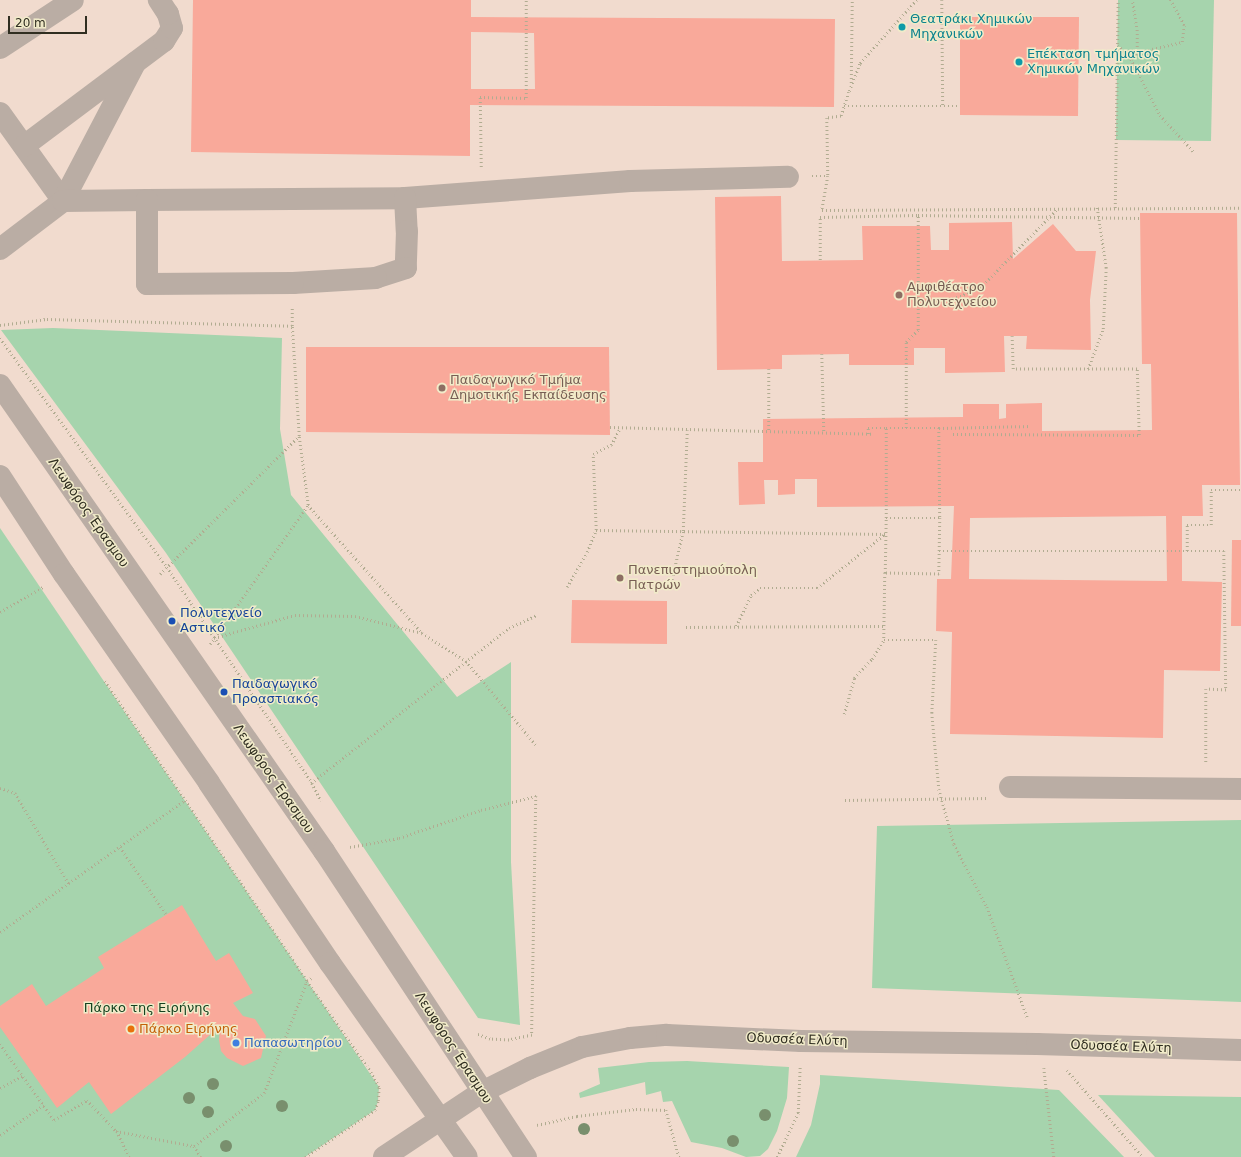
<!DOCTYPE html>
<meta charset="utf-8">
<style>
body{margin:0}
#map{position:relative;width:1241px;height:1157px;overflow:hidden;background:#f1ebc9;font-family:"DejaVu Sans",sans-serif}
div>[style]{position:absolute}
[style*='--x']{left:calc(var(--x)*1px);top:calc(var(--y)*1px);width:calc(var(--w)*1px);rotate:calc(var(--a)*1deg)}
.education>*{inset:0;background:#f1dbce}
.green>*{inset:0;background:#a6d4ad}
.building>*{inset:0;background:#f9a99a}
.path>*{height:2.5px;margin-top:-1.25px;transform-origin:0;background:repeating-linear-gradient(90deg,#b1ac91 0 1px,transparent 0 4px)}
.minor>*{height:22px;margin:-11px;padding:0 11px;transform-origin:11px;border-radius:11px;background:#baada4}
.trees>*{width:12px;height:12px;margin:-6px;border-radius:50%;background:#798f6d}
.dots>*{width:11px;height:11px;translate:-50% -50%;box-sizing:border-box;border:2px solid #f1ebc9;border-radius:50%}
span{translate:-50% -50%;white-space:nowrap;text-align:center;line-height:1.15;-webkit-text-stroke:3px #f1ebc9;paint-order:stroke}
.culture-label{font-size:13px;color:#0d838f}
.left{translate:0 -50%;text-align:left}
.education-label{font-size:13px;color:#785e54}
.street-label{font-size:13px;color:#302e21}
.transit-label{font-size:13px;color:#164399}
.park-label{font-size:13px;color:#164321}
.food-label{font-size:13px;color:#c56008}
.shop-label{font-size:13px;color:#366cbe}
.scale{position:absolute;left:8px;top:16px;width:79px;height:18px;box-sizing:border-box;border:2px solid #302e21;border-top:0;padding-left:5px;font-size:12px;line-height:14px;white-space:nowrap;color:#302e21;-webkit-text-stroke:3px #f1ebc9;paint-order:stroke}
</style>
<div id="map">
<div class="education">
<i style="clip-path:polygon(0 0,1241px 0,1241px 1157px,0 1157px)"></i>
</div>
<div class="green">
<i style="clip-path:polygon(1118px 0,1214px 0,1211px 141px,1116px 140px)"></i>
<i style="clip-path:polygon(53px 328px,282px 338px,280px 429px,291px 495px,457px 697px,511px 662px,511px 862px,520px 1025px,478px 1018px,166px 553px,1px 330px)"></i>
<i style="clip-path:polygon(0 528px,379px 1087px,378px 1101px,375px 1110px,305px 1157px,0 1157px)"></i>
<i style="clip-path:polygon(1241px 820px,1241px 1002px,872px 988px,877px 826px)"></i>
<i style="clip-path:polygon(687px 1061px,789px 1067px,787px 1098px,777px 1131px,768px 1149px,760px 1156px,746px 1157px,722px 1148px,691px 1142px,672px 1101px,663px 1102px,661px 1091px,646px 1095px,645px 1082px,580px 1098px,579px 1093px,600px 1084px,598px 1068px,649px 1062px)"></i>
<i style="clip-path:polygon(820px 1075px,1059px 1090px,1124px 1157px,796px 1157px,811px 1125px,820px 1084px)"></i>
<i style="clip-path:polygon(1098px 1095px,1241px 1097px,1241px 1157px,1155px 1157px)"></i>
</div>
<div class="building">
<i style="clip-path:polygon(evenodd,193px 0,471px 0,471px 17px,835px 19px,834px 107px,470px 105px,470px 156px,191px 152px,193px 0,471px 32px,534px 33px,535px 89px,471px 89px,471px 32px)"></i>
<i style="clip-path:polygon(960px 17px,1079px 17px,1078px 116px,960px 115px)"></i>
<i style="clip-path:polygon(781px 196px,782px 261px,863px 260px,862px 226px,930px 226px,931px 250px,949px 250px,949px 223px,1012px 222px,1013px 259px,1053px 224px,1076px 251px,1096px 251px,1090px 300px,1091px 350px,1026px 349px,1027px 336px,1004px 336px,1005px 372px,945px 373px,945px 348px,914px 348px,914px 365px,849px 365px,849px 354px,782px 355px,782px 369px,717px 370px,715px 197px)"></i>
<i style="clip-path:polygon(evenodd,1140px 213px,1237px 213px,1240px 485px,1202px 485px,1203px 516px,1182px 516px,1182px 581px,1222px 582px,1220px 671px,1164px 670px,1163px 738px,950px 734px,952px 632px,936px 631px,937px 579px,951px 579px,954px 506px,817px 507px,817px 479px,795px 479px,795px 494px,778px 495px,778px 480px,764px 480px,765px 504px,739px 505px,738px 462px,763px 462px,763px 419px,963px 417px,963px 404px,999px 404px,999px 419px,1006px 418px,1006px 404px,1042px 403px,1042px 431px,1152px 430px,1151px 364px,1142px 364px,1140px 213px,1166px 516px,1167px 581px,969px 579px,970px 518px,1166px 516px)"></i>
<i style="clip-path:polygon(306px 347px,609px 347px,610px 435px,306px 432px)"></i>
<i style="clip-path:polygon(1232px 540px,1241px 540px,1241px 626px,1231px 626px)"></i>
<i style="clip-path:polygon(572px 600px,667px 601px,667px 644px,571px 643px)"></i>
<i style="clip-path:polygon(182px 905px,216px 961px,229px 953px,253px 993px,233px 1003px,243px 1016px,255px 1019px,266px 1036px,261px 1058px,243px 1066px,227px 1058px,221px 1051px,219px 1040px,220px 1026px,185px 1057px,111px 1114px,89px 1082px,57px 1108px,0 1027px,0 1006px,32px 984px,46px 1006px,104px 968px,98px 957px)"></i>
</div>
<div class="path">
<i style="--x:917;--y:0;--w:86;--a:131.7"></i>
<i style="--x:860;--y:64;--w:30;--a:111"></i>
<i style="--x:849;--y:92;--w:25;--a:108"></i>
<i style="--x:841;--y:116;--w:14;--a:172"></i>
<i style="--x:827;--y:118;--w:58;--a:89"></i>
<i style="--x:828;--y:176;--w:35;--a:100"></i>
<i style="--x:822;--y:210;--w:419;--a:-0.3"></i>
<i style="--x:942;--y:0;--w:106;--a:89.5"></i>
<i style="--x:1118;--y:45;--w:19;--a:47"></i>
<i style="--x:1131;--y:59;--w:63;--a:62.6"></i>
<i style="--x:1160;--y:115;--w:50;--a:47.4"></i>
<i style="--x:1137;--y:55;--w:16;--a:-22"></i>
<i style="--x:1152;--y:49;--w:31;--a:-13"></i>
<i style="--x:1182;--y:42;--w:17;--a:-83"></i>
<i style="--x:1184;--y:25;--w:29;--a:-119"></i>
<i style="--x:1131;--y:59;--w:7;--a:-34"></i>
<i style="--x:1137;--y:55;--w:24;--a:-90"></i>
<i style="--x:1137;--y:31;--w:31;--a:-99"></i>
<i style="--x:851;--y:83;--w:83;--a:-89.3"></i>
<i style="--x:844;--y:106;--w:116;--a:0"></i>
<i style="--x:481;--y:167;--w:70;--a:-90.8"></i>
<i style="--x:480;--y:97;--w:46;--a:1.2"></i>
<i style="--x:526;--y:98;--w:98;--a:-90"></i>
<i style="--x:812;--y:176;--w:16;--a:0"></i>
<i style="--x:1115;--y:208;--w:208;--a:-89.2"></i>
<i style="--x:820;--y:260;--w:43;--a:-90"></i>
<i style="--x:820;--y:217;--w:98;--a:-1.2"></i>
<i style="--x:918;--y:302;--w:27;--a:0"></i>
<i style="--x:945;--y:302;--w:38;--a:-22"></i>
<i style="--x:980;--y:288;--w:110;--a:-45.7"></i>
<i style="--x:0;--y:325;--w:47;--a:-7.3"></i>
<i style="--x:47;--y:319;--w:245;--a:1.6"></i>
<i style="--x:0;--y:338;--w:283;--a:53.9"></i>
<i style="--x:167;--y:567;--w:260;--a:56.1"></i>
<i style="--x:312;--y:783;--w:20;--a:63"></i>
<i style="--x:822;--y:354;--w:79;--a:88.5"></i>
<i style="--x:906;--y:359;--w:4;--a:0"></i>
<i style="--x:769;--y:369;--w:63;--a:90"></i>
<i style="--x:1088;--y:369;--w:43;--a:-69.4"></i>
<i style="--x:1103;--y:329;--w:61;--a:-87.2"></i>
<i style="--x:1106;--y:268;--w:61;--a:-98.5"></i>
<i style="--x:610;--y:427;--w:262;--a:1.5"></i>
<i style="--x:906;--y:428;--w:86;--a:-90"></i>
<i style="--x:906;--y:342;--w:17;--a:-45"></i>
<i style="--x:918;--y:330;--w:115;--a:-90"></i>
<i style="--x:918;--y:215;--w:222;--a:0.8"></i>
<i style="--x:939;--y:428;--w:92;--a:-1.2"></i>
<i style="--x:868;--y:434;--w:6;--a:-90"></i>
<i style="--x:868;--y:428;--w:18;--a:0"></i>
<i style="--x:953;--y:434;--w:186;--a:0.3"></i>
<i style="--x:1139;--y:435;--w:66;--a:-91.7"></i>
<i style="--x:1137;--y:369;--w:124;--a:180"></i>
<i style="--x:1013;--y:369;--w:33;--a:-92"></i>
<i style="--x:308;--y:505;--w:171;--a:48.3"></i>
<i style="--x:422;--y:633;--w:52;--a:32.5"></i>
<i style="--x:466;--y:661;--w:109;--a:50.2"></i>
<i style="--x:886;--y:518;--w:90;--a:-90"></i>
<i style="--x:886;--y:428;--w:53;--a:0"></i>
<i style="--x:939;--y:428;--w:90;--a:89.4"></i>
<i style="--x:886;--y:518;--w:54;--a:0"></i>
<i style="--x:940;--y:518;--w:56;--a:91"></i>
<i style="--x:939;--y:574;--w:54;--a:-178.9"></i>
<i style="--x:885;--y:573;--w:55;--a:-89"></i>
<i style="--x:596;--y:530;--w:290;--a:0.8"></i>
<i style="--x:939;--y:551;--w:248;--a:0"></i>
<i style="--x:1187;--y:551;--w:26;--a:-90"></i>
<i style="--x:1187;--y:525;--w:24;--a:0"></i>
<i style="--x:1211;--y:525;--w:35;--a:-90"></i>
<i style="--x:1211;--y:490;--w:30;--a:0"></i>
<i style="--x:1187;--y:551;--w:37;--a:0"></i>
<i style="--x:1224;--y:551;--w:139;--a:89.2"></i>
<i style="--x:1226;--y:690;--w:20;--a:-177"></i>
<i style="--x:1206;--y:689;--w:75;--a:90"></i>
<i style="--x:885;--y:573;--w:67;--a:90.9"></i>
<i style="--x:884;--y:640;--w:52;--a:0"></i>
<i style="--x:936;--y:640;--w:73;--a:93.1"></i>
<i style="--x:932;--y:713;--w:76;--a:84.7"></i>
<i style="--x:939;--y:789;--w:57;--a:74.7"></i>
<i style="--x:954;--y:844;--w:71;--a:62.4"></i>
<i style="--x:987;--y:907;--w:119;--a:69.9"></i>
<i style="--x:160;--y:574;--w:196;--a:-44.8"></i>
<i style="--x:299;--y:436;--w:110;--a:-93.6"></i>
<i style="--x:292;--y:326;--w:19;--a:-90"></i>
<i style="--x:567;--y:587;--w:40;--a:-60.3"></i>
<i style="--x:587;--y:552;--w:24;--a:-68"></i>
<i style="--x:596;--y:530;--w:76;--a:-92.3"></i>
<i style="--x:593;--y:454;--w:20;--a:-27"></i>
<i style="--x:611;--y:445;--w:19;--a:-62"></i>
<i style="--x:670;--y:587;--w:57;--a:-76.9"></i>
<i style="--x:683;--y:531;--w:101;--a:-87.7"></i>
<i style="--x:0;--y:612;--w:50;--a:-30.2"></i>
<i style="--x:736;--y:626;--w:34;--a:-64"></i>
<i style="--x:751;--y:595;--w:11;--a:-38"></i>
<i style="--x:760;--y:588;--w:57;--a:0"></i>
<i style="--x:817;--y:588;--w:87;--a:-38.5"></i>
<i style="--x:686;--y:627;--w:198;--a:-0.3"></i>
<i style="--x:214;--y:638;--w:84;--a:-15.9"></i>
<i style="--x:295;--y:615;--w:60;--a:1"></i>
<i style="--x:355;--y:616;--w:69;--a:14.2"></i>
<i style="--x:210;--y:644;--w:170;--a:-54.8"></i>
<i style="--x:308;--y:505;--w:69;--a:-97.5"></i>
<i style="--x:105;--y:681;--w:362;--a:56"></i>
<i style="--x:307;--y:981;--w:104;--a:54.8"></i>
<i style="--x:844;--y:714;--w:37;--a:-74"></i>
<i style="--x:854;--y:678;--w:26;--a:-47"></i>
<i style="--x:872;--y:659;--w:22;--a:-58"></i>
<i style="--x:311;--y:783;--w:251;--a:-38.1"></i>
<i style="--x:509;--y:628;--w:31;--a:-25"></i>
<i style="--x:0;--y:788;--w:16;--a:18"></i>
<i style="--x:15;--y:793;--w:106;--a:59.3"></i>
<i style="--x:845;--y:800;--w:143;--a:-0.8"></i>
<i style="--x:120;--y:847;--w:81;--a:55.5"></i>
<i style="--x:350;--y:847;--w:50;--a:-10.4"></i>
<i style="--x:399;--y:838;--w:87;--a:-18.9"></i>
<i style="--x:481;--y:810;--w:57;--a:-14.3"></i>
<i style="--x:536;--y:796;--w:239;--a:91"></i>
<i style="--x:532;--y:1035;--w:24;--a:168"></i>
<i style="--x:509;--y:1040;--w:19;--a:-177"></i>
<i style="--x:490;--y:1039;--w:15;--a:-160"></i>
<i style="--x:0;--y:932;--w:227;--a:-35.5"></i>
<i style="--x:0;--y:1044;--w:93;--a:54.6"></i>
<i style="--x:54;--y:1120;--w:39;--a:-31"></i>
<i style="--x:87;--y:1100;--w:42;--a:46.9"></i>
<i style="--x:116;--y:1131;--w:79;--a:10.9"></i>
<i style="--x:194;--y:1146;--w:13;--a:58"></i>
<i style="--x:1044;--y:1068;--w:90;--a:83.6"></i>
<i style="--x:1067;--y:1070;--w:116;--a:48.9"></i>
<i style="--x:0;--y:1088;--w:26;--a:-28"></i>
<i style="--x:537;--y:1125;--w:41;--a:-12.7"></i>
<i style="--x:577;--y:1116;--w:59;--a:-6.8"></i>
<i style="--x:636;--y:1109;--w:30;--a:2"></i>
<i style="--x:666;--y:1110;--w:49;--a:74.5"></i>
<i style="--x:117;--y:1131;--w:29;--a:65"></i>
<i style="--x:0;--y:1135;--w:53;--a:-34.3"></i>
<i style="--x:194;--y:1146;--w:88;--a:-37.1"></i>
<i style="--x:264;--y:1093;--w:120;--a:-69"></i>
<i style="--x:307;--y:981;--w:5;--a:-37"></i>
<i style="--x:305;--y:1157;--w:84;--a:-33.9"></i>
<i style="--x:375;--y:1110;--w:9;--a:-72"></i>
<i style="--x:378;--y:1101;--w:14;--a:-86"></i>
<i style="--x:379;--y:1087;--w:24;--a:-120"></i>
<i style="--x:777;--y:1157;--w:49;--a:-64.5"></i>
<i style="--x:798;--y:1113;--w:47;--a:-87.6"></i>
</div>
<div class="minor">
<i style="--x:0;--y:48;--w:87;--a:-33.3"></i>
<i style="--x:0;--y:113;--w:108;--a:54.4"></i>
<i style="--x:63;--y:201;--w:156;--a:-62.4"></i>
<i style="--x:24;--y:146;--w:175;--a:-36.9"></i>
<i style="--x:164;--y:41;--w:15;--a:-58"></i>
<i style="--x:172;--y:28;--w:15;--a:-106"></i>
<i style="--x:168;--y:14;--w:17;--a:-123"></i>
<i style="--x:405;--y:198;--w:226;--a:-4.3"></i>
<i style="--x:630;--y:181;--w:158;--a:-1.5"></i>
<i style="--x:0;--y:249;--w:79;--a:-37.3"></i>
<i style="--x:63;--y:201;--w:84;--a:-0.7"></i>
<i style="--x:147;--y:200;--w:258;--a:-0.4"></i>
<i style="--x:405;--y:198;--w:33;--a:87"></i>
<i style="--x:407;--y:231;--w:37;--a:92"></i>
<i style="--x:406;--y:268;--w:32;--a:162"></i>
<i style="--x:376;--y:278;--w:83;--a:176.6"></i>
<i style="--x:293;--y:283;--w:146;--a:179.6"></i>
<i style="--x:147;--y:284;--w:84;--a:-90"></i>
<i style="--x:0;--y:385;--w:568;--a:55.19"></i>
<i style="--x:324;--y:851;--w:367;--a:56.6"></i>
<i style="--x:0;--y:476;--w:117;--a:56.9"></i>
<i style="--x:64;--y:574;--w:254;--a:55.2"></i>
<i style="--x:209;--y:783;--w:217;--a:56.1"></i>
<i style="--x:330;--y:963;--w:237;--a:54.8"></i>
<i style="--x:1010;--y:787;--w:231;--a:0.5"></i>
<i style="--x:384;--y:1157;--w:118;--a:-33.6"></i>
<i style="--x:482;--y:1092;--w:54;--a:-26.6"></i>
<i style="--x:530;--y:1068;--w:56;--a:-22"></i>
<i style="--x:582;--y:1047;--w:49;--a:-10.6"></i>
<i style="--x:630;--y:1038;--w:37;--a:-5"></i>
<i style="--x:667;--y:1035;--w:134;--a:2.6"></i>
<i style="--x:801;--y:1041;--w:236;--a:0.7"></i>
<i style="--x:1037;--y:1044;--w:204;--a:1.7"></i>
</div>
<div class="trees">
<i style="left:213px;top:1084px"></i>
<i style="left:189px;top:1098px"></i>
<i style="left:282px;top:1106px"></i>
<i style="left:208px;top:1112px"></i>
<i style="left:765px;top:1115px"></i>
<i style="left:584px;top:1129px"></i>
<i style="left:733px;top:1141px"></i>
<i style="left:226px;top:1146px"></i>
</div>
<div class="dots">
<i style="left:902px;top:27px;background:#0f9aa8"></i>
<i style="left:1019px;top:62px;background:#0f9aa8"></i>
<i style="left:899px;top:295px;background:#8d6e63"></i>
<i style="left:442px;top:388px;background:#8d6e63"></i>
<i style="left:620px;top:578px;background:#8d6e63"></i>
<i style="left:172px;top:621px;background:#1a4fb4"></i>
<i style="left:224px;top:692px;background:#1a4fb4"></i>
<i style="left:131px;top:1029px;background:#e8710a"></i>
<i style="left:236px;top:1043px;background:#3f7fe0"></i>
</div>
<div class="culture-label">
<span class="left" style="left:910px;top:27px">Θεατράκι Χημικών<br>Μηχανικών</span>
<span class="left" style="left:1027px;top:62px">Επέκταση τμήματος<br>Χημικών Μηχανικών</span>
</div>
<div class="education-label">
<span class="left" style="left:907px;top:295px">Αμφιθέατρο<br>Πολυτεχνείου</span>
<span class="left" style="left:450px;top:388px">Παιδαγωγικό Τμήμα<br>Δημοτικής Εκπαίδευσης</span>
<span class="left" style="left:628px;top:578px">Πανεπιστημιούπολη<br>Πατρών</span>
</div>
<div class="street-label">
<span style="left:88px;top:513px;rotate:55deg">Λεωφόρος Έρασμου</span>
<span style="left:273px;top:779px;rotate:55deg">Λεωφόρος Έρασμου</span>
<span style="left:797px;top:1040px;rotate:2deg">Οδυσσέα Ελύτη</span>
<span style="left:1121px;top:1047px;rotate:2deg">Οδυσσέα Ελύτη</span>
<span style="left:453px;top:1048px;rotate:57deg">Λεωφόρος Έρασμου</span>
</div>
<div class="transit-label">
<span class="left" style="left:180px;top:621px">Πολυτεχνείο<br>Αστικό</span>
<span class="left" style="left:232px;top:692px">Παιδαγωγικό<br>Προαστιακός</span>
</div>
<div class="park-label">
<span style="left:147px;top:1008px">Πάρκο της Ειρήνης</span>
</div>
<div class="food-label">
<span class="left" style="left:139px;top:1029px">Πάρκο Ειρήνης</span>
</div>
<div class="shop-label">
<span class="left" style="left:244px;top:1043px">Παπασωτηρίου</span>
</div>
<div class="scale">20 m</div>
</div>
